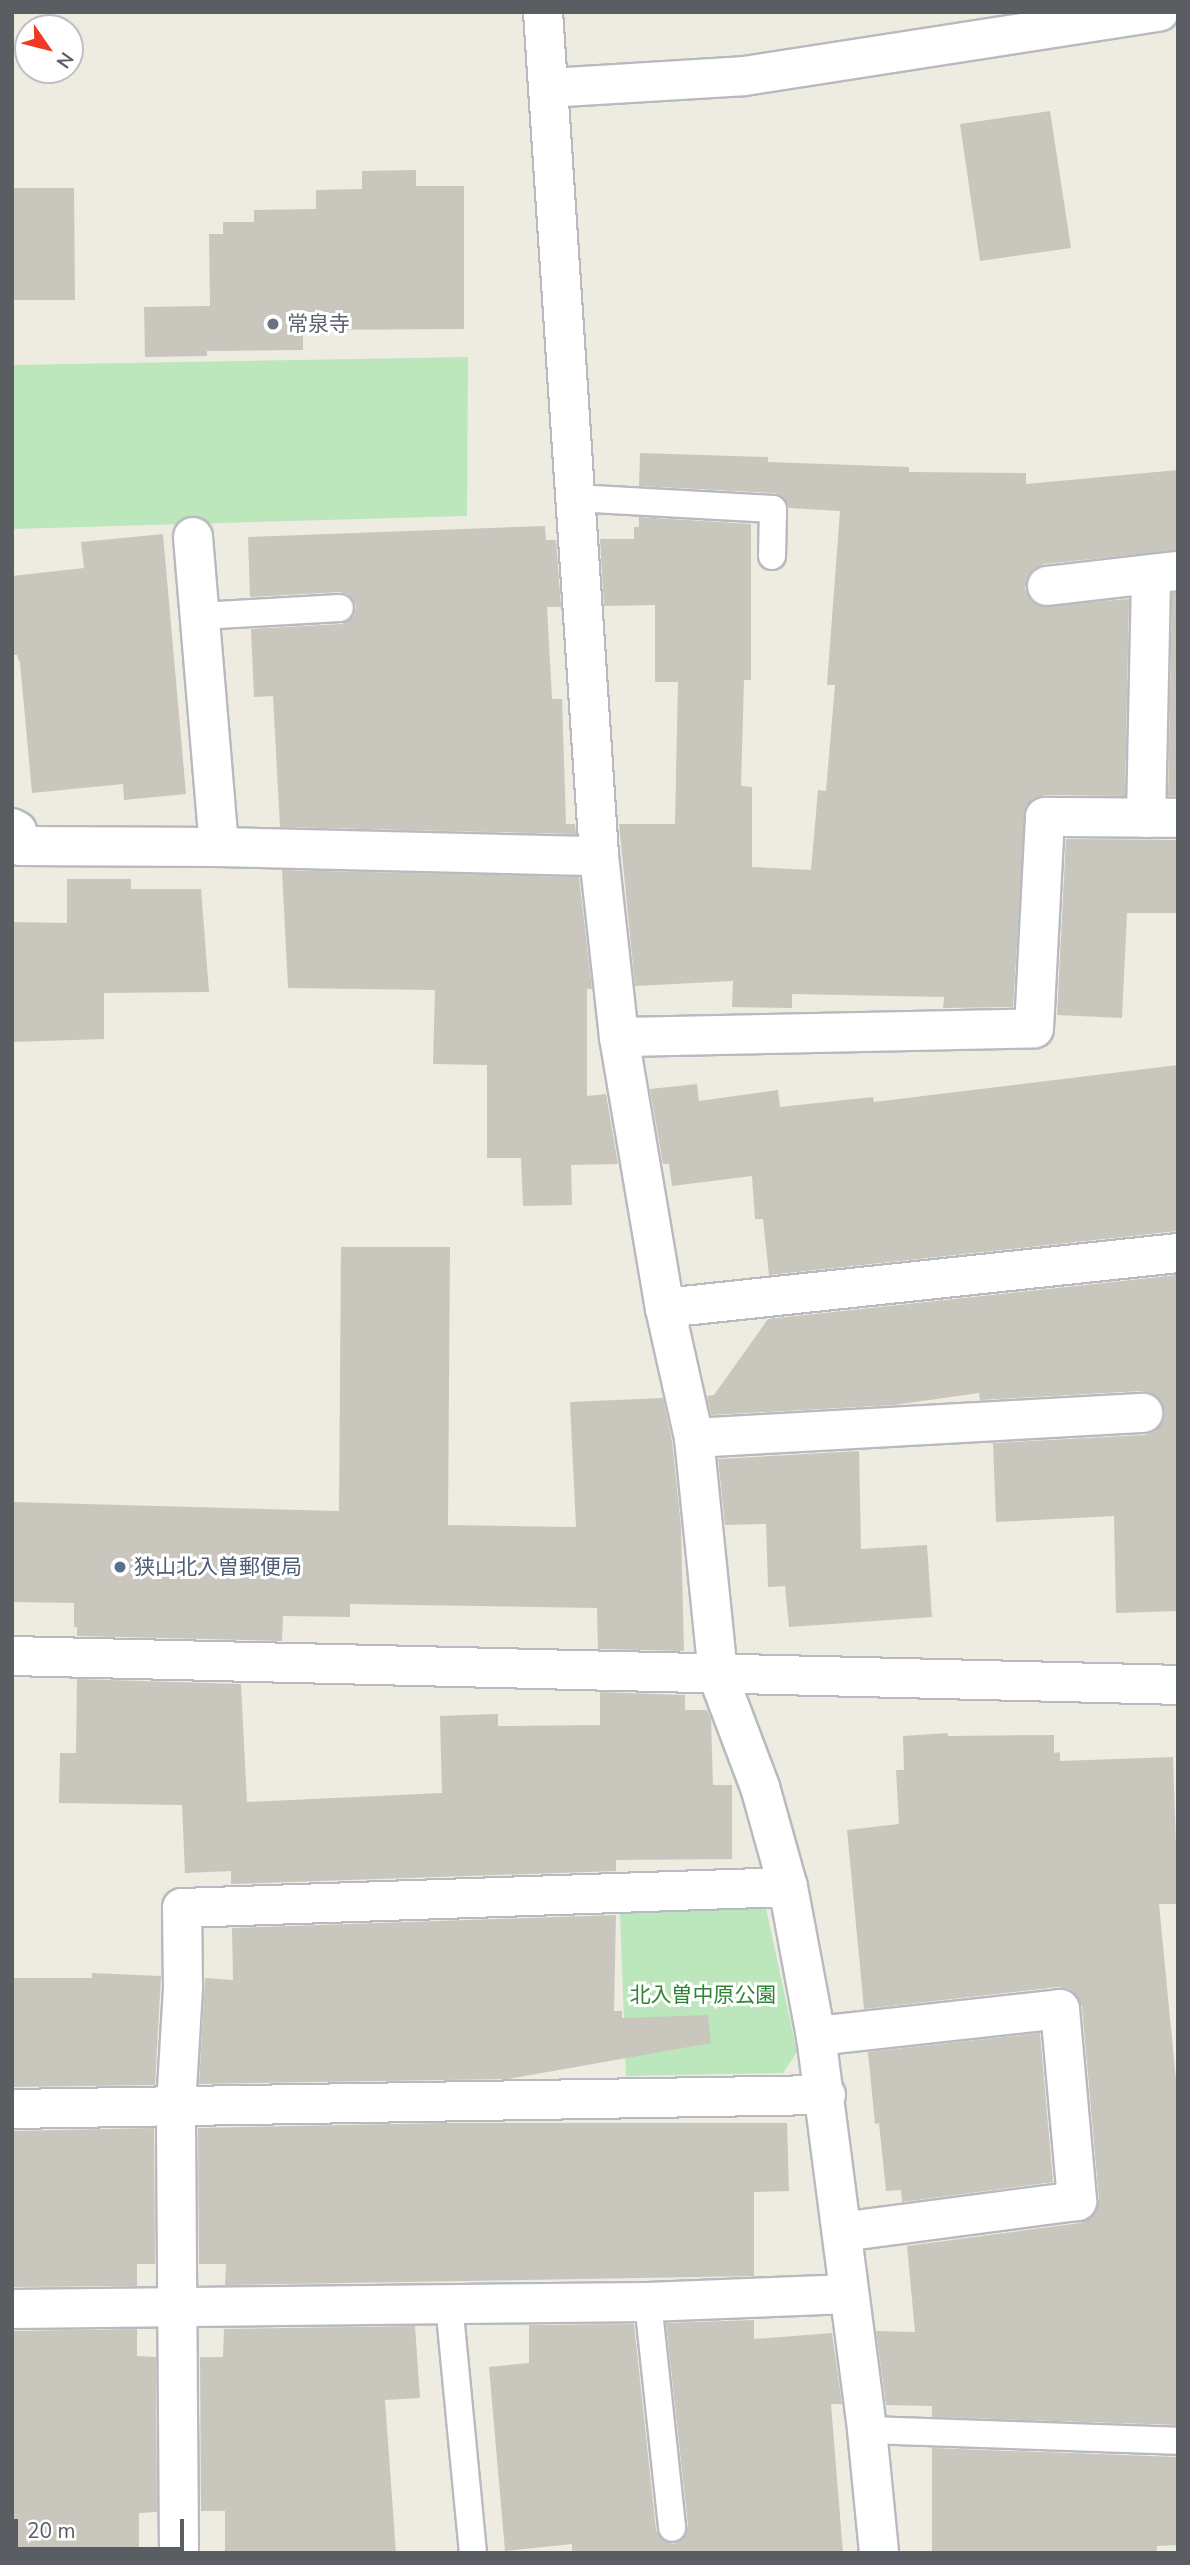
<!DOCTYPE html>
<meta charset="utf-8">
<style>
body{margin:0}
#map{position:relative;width:1190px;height:2565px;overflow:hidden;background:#eeebe1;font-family:"Nunito Sans","Noto Sans JP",sans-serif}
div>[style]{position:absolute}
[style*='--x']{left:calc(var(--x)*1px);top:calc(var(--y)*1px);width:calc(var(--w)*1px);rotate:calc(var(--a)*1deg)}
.green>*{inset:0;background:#bce7bd}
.building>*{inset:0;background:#c9c6be}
.roads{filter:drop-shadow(2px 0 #b7babf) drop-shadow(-2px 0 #b7babf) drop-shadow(0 2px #b7babf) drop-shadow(0 -2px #b7babf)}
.service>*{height:26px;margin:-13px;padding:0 13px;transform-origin:13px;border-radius:13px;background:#fff}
.minor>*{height:38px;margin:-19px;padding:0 19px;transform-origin:19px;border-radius:19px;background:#fff}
.dots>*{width:19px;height:19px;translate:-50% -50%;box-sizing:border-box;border:4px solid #fff;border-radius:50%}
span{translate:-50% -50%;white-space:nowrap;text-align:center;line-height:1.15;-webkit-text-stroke:6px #fff;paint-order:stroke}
.worship-label{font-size:21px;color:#5b616d}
.left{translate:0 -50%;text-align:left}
.service-label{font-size:21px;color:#4e5e75}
.park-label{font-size:21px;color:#308436}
.frame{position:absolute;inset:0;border:14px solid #5a5e63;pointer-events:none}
.north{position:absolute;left:14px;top:14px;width:70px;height:70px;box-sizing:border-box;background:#fff;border:2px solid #bdbfc1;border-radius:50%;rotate:125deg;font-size:19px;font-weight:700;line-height:28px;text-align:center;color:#5a5e63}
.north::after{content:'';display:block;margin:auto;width:24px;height:32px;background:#f03925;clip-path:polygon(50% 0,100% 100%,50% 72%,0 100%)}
.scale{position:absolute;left:14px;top:2519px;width:170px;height:32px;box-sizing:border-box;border:4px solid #5a5e63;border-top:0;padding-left:9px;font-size:21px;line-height:24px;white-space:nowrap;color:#5a5e63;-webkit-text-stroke:5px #fff;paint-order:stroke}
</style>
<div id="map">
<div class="green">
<i style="clip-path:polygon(468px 357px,467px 516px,12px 529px,12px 365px)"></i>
<i style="clip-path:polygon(763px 1904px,766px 1908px,797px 2052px,783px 2073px,626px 2076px,620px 1913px)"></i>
</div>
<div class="building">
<i style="clip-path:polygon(1050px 111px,1071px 248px,980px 261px,960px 124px)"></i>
<i style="clip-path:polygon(416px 170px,416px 186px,464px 186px,464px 329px,303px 330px,303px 350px,207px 351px,207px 356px,145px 357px,144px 307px,210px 306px,209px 234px,223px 234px,223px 222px,254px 222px,254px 210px,316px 209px,316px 190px,362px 189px,362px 171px)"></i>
<i style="clip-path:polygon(12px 188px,74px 188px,75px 300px,12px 300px)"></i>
<i style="clip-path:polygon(640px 453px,768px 457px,768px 462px,909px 467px,909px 472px,1026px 473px,1026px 484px,1178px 470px,1178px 550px,1044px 564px,1033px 569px,1027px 578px,1025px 589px,1029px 598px,1039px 606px,1129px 599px,1125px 796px,1045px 795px,1034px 798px,1026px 806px,1013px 1007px,943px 1008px,944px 997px,792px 994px,792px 1008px,732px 1007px,733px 981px,635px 986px,619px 824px,675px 824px,678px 682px,655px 682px,655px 605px,604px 606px,600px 539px,634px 539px,634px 527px,639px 527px,639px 517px,751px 524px,751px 680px,744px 680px,741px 786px,752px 787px,752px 867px,811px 870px,818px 790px,826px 791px,835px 685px,827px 685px,840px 511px,789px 508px,782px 496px,774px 493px,639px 486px)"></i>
<i style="clip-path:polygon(545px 526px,546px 540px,556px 540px,561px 607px,547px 607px,552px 699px,562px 699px,566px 824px,575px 824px,576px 834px,280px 827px,273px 696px,254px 697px,251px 629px,342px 624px,354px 616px,356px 606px,348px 594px,340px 592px,250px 597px,248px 537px)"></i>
<i style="clip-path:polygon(163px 534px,186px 794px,124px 800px,123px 784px,32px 793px,20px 663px,17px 655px,12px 655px,12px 576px,84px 568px,81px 542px)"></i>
<i style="clip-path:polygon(1172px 593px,1178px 593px,1178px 796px,1168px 796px)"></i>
<i style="clip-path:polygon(1066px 839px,1178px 840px,1178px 913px,1127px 913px,1122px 1018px,1057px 1015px)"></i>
<i style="clip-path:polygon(282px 870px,579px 877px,592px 989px,587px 989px,587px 1096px,606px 1094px,618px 1164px,571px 1165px,572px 1205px,523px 1206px,521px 1158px,487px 1158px,487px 1065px,433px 1064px,435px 990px,288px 988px)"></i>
<i style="clip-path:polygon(67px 879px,131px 879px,131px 889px,201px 889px,209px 992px,104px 993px,104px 1039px,12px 1042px,12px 922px,67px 923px)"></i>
<i style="clip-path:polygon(1178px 1065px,1178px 1231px,769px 1275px,763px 1219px,755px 1219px,752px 1176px,672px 1186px,669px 1164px,663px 1164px,650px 1089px,697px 1084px,699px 1101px,778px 1090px,780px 1107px,873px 1097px,874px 1102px)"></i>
<i style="clip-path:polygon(341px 1247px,450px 1247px,448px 1525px,576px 1527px,570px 1402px,663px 1398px,672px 1441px,681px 1526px,684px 1651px,598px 1649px,597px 1608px,350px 1604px,350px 1617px,283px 1616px,282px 1641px,77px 1636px,77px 1627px,74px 1627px,74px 1603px,12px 1602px,12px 1502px,339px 1511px)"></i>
<i style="clip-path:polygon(1178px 1275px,1178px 1611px,1116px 1613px,1114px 1516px,996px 1522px,993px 1443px,1145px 1435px,1154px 1432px,1162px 1423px,1165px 1412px,1161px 1401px,1152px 1393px,1142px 1391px,980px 1400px,979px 1393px,894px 1405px,711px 1415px,707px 1396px,714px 1395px,768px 1319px)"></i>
<i style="clip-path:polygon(859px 1451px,861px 1549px,927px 1545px,932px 1617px,789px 1627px,785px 1586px,768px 1587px,766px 1524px,725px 1525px,718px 1459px)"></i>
<i style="clip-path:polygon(77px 1679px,241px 1684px,247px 1802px,442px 1793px,440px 1716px,498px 1714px,498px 1726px,600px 1725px,600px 1692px,685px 1695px,685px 1710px,707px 1710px,711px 1719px,713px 1785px,732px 1785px,732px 1859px,616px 1860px,616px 1871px,231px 1884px,231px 1871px,185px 1873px,182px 1805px,59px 1803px,60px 1753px,76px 1753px)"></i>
<i style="clip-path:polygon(948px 1733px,948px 1736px,1054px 1735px,1054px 1753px,1060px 1752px,1060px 1761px,1173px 1757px,1178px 1904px,1159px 1904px,1178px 2101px,1178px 2425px,932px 2417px,932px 2406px,886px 2405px,876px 2331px,915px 2332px,907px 2246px,1080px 2223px,1091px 2218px,1097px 2209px,1099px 2200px,1082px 2007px,1078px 1997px,1070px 1989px,1058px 1987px,864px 2009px,847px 1830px,899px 1824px,896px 1770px,904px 1770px,903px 1736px)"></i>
<i style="clip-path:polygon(616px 1915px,614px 2011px,622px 2011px,622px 2018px,708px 2015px,711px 2043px,508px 2079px,199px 2084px,205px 1978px,233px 1980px,232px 1928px)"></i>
<i style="clip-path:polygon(92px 1973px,161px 1976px,155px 2085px,12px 2087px,12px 1978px,92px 1978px)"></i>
<i style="clip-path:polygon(1040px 2033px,1053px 2182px,902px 2202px,901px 2190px,886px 2191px,879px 2123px,875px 2124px,868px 2052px)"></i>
<i style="clip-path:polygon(446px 2123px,787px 2123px,789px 2191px,754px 2192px,754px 2276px,225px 2285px,226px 2264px,199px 2264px,198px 2128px)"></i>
<i style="clip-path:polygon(154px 2128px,155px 2264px,137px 2264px,137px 2286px,12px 2287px,12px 2131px)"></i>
<i style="clip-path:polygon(754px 2320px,754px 2339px,832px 2333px,842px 2404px,831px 2404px,843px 2553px,572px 2553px,572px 2544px,505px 2551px,489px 2367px,529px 2363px,529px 2325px,634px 2324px,656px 2530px,660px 2538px,673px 2544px,682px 2540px,688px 2526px,666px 2323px)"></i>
<i style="clip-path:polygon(415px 2326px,420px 2398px,385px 2400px,396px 2553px,225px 2553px,225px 2511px,201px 2511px,200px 2357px,223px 2357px,224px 2329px)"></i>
<i style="clip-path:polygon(137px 2329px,137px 2356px,156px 2357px,157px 2512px,139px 2513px,139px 2553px,12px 2553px,12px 2331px)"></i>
<i style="clip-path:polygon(932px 2448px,1178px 2457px,1178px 2545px,1157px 2546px,1157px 2553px,932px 2553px)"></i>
</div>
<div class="roads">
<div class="service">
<i style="--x:575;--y:498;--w:198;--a:3.2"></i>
<i style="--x:773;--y:509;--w:47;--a:91.2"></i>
<i style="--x:200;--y:616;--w:140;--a:-3.3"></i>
<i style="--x:648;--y:2302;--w:227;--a:83.9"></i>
<i style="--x:449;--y:2304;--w:250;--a:84.5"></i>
<i style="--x:867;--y:2430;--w:311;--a:2"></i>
</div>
<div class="minor">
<i style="--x:543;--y:12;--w:846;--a:86.2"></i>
<i style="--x:599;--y:856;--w:182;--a:83.7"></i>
<i style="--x:619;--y:1037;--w:275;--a:80.4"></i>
<i style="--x:665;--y:1308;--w:133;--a:77.4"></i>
<i style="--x:694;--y:1438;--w:239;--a:84.2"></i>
<i style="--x:718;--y:1676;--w:119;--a:69.3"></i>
<i style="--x:760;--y:1787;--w:104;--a:74.4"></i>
<i style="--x:788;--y:1887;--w:152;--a:79.4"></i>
<i style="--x:816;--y:2036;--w:397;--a:82.6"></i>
<i style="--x:867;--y:2430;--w:124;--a:84.4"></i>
<i style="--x:549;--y:88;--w:195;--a:-3.5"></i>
<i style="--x:744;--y:76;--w:420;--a:-8.8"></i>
<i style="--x:193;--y:537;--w:311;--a:85.2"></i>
<i style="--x:1047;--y:586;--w:130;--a:-6.6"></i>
<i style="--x:1146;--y:818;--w:243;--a:-88.8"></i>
<i style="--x:12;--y:828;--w:6;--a:31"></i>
<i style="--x:17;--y:831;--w:15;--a:79"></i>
<i style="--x:20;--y:846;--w:199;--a:0.3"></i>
<i style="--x:219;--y:847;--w:380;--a:1.4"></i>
<i style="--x:619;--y:1037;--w:415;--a:-1.2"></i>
<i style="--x:1034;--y:1028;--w:211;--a:-87"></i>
<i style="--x:1045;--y:817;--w:133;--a:0.4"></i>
<i style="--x:665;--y:1308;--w:516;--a:-6.12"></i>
<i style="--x:694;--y:1438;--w:450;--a:-3.2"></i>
<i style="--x:12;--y:1656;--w:1166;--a:1.42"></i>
<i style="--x:816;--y:2036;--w:245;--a:-6.3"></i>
<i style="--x:1060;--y:2009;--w:193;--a:84.9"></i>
<i style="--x:1077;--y:2201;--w:237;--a:172.5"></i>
<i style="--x:12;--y:2109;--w:814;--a:-0.99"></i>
<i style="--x:12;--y:2309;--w:636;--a:-0.63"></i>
<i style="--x:648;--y:2302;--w:201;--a:-2.3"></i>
<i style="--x:179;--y:2553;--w:447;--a:-90.4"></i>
<i style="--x:176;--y:2106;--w:118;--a:-86.6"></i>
<i style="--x:183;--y:1988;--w:80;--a:-90.7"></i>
<i style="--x:182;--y:1908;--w:606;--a:-1.98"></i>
</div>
</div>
<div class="dots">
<i style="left:273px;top:324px;background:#6b7280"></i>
<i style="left:120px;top:1567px;background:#5c6f8a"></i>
</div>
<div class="worship-label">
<span class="left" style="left:287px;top:324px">常泉寺</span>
</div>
<div class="service-label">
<span class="left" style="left:134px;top:1567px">狭山北入曽郵便局</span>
</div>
<div class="park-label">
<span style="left:703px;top:1995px">北入曽中原公園</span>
</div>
<div class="frame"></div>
<div class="north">N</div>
<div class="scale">20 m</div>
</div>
